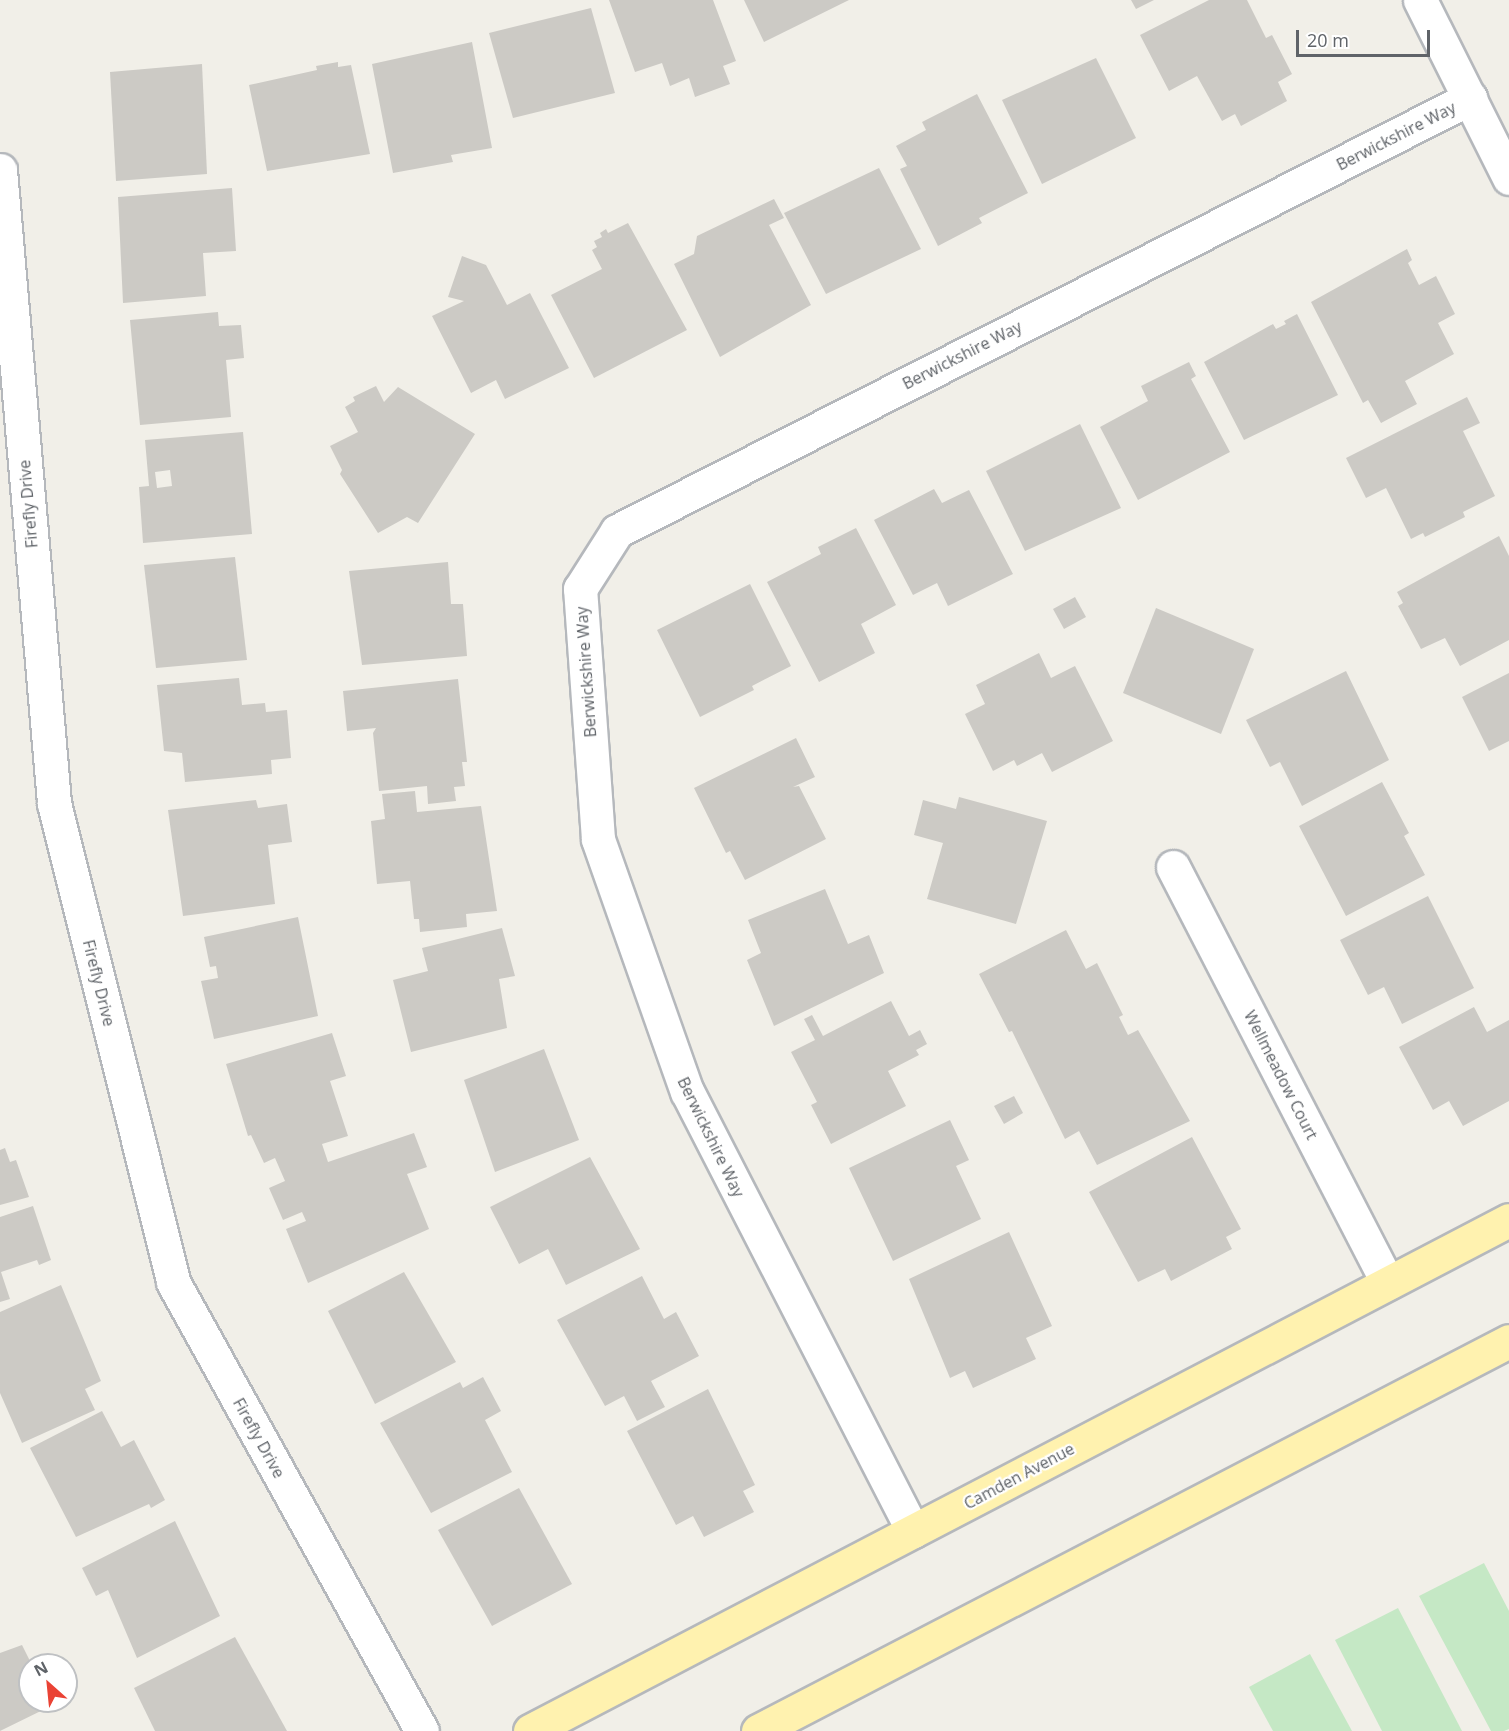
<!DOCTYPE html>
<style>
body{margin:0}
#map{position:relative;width:1509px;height:1731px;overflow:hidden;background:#f1efe8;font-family:"Open Sans",sans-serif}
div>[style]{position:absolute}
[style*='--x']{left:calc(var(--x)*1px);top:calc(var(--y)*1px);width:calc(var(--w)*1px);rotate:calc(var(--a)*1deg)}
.green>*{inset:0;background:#c5e8c5}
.building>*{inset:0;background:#cccac5}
.roads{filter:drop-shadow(2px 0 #b5b8bc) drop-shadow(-2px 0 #b5b8bc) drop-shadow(0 2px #b5b8bc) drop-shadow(0 -2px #b5b8bc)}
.minor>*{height:33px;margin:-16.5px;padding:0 16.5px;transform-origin:16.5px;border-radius:16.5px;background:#fff}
.major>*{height:33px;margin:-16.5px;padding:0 16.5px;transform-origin:16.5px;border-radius:16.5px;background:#fff2af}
span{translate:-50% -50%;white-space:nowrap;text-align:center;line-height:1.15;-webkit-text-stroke:4.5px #fff;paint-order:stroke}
.street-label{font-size:16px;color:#5f6368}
.north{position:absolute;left:18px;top:1653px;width:60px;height:60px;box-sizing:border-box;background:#fff;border:2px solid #bfc1c3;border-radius:50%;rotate:333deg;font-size:16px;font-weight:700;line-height:24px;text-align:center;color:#5f6368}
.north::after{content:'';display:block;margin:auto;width:21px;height:27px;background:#ea4335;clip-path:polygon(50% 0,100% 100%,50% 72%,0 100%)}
.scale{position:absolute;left:1296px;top:30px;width:134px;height:27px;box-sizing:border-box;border:3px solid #5f6368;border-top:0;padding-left:8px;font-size:18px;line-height:21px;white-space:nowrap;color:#5f6368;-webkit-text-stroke:4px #fff;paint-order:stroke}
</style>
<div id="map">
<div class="green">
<i style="clip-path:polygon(1484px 1563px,1509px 1611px,1509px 1729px,1504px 1731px,1491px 1731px,1419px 1596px)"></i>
<i style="clip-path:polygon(1398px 1608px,1462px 1731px,1382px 1731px,1335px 1640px)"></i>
<i style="clip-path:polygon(1310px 1654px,1352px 1731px,1273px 1731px,1249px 1687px)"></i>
</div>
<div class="building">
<i style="clip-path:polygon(609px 0,713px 0,736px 61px,723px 66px,730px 84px,695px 97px,689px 78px,670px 86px,662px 63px,635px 72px)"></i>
<i style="clip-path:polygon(744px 0,849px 0,764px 42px)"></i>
<i style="clip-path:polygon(1131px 0,1154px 0,1136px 9px)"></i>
<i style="clip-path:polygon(1209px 0,1247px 0,1266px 38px,1272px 35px,1292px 74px,1278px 82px,1287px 101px,1241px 126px,1235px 114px,1222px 121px,1197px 76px,1169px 91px,1140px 35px)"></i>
<i style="clip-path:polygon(591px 8px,615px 93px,513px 118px,489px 33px)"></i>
<i style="clip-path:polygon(472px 42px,492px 148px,451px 155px,453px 162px,393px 173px,372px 64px)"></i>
<i style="clip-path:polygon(1096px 58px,1136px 138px,1042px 184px,1002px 100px)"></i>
<i style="clip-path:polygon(338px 62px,338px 67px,351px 65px,370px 154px,267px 171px,249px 85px,317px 70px,316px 66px)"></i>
<i style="clip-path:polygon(202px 64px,207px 174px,116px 181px,110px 72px)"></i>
<i style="clip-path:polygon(977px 94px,1028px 193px,979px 218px,982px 223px,938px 246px,900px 169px,907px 166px,896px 146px,926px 130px,922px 122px)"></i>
<i style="clip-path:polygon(879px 168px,921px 249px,826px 294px,784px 213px)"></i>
<i style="clip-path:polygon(232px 188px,236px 251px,203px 253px,206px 296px,123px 303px,118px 197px)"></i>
<i style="clip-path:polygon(774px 199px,784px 218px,769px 225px,811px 305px,720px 357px,674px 264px,694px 254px,697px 236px)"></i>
<i style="clip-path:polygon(628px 223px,687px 330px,594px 378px,551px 295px,602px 269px,592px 250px,597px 247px,594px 241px,602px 237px,600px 233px,606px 229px,608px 233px)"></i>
<i style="clip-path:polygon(1407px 249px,1412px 260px,1408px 263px,1419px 285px,1436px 276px,1455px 314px,1438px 323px,1454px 354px,1405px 381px,1417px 404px,1381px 423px,1368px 400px,1363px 403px,1311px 302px)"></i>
<i style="clip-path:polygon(462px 256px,486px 265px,507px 305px,530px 293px,569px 368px,505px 399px,496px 380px,471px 393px,432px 316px,464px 301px,448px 297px)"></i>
<i style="clip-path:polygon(218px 312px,219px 326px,241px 325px,244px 358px,226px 360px,231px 417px,140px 425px,130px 320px)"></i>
<i style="clip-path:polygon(1297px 314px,1338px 395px,1244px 440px,1204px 362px,1273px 324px,1276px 329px,1286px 324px,1284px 321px)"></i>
<i style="clip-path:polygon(1189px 362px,1196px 376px,1191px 379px,1230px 452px,1138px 500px,1100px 427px,1148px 401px,1141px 386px)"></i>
<i style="clip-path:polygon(376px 386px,384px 402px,398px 387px,475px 434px,418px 523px,407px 517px,378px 533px,340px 474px,342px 470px,330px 446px,358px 432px,345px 407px,355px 401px,353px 397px)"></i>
<i style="clip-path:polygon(1467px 397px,1480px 423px,1463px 431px,1495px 496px,1463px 512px,1465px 517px,1425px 537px,1423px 533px,1411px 539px,1386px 488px,1366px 498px,1346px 458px)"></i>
<i style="clip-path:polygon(1080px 424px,1121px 508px,1025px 551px,986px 471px)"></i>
<i style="clip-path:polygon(evenodd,243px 432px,252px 534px,143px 543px,139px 487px,149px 486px,145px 440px,243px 432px,170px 470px,172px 486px,157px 488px,155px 472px,170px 470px)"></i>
<i style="clip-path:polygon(934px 489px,942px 503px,969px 490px,1013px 574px,948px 606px,937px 583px,913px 595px,874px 520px)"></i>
<i style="clip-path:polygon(856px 528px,896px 605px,861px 624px,875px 653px,819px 682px,767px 582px,821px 554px,818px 547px)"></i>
<i style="clip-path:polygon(1499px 536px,1509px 556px,1509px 640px,1460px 666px,1445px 638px,1421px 649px,1398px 606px,1403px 603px,1397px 592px)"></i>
<i style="clip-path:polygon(235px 557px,247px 660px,156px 668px,144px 565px)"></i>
<i style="clip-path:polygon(448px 562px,451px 604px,463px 604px,467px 656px,362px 665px,349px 571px)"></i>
<i style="clip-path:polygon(750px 584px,791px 666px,752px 686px,754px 690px,700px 717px,657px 630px)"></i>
<i style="clip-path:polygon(1075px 597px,1086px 617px,1064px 629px,1053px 609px)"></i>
<i style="clip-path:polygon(1156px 608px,1254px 649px,1221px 734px,1123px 693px)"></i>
<i style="clip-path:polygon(1039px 653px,1051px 678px,1075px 666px,1113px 741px,1052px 772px,1042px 753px,1017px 766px,1014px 760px,993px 771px,965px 714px,985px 704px,976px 685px)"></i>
<i style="clip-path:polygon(1346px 671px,1389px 760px,1302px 806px,1280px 762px,1270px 767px,1246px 720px)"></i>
<i style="clip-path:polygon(1509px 673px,1509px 741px,1489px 751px,1462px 697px)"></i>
<i style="clip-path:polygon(239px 678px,242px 705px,265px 703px,266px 712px,287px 710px,291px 758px,271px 760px,272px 774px,185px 782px,182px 753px,164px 751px,157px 685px)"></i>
<i style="clip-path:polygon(458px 679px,467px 762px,462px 762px,465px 786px,454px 787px,456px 801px,428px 804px,427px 786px,379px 791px,373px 733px,376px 728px,347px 731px,343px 691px)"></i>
<i style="clip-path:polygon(796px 738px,815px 777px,793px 787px,799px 786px,826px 839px,745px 880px,730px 851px,726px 853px,694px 788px)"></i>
<i style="clip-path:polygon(1382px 782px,1409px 833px,1404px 836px,1425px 875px,1346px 916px,1299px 826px)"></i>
<i style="clip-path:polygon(415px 791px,417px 812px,481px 806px,497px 911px,466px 914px,467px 927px,420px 932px,419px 919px,414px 919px,410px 881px,377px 884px,371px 821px,385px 819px,382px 794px)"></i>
<i style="clip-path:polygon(959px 797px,1047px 821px,1016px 924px,927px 899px,943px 843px,914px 835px,923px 800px,956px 809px)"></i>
<i style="clip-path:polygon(256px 800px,258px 808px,287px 804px,292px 842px,268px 845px,275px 904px,183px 916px,168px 810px)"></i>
<i style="clip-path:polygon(825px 889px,848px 944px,869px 935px,884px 973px,774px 1026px,747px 960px,761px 953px,748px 920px)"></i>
<i style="clip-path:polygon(1428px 896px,1474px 988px,1402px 1024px,1384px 987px,1368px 995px,1340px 940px)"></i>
<i style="clip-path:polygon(298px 917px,318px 1016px,214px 1039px,201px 981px,218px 978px,216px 966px,210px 967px,204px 937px)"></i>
<i style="clip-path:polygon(502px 928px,515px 976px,499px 979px,507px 1028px,411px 1052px,393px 980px,428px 971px,422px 948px)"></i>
<i style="clip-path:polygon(1066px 930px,1086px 969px,1097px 963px,1123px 1015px,1119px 1017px,1128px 1035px,1138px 1030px,1190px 1121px,1097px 1165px,1079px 1131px,1065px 1139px,1012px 1031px,1009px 1032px,979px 974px)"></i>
<i style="clip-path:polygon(891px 1001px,909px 1036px,920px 1030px,927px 1044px,916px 1050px,919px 1055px,888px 1071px,906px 1106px,831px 1144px,811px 1105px,817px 1102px,791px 1052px,815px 1040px,804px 1019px,812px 1015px,823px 1036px)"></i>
<i style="clip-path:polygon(1474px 1007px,1487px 1032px,1509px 1020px,1509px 1101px,1463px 1126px,1449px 1101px,1433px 1110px,1399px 1047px)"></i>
<i style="clip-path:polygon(332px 1033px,346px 1076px,330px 1081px,348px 1136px,322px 1144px,328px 1162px,414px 1133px,427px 1167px,407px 1174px,429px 1229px,308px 1283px,286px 1229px,306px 1221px,302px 1212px,283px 1220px,269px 1188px,285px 1181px,275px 1158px,264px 1163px,251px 1135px,248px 1136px,226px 1064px)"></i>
<i style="clip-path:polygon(544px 1049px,579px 1140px,495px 1172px,464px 1080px)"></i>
<i style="clip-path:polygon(1014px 1096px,1023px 1113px,1004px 1124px,994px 1106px)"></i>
<i style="clip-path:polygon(950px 1120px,969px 1160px,956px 1166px,981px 1219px,893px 1261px,849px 1168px)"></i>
<i style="clip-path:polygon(1192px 1137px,1241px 1229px,1226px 1237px,1232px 1249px,1171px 1281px,1165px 1269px,1138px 1282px,1089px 1192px)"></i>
<i style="clip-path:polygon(5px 1148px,10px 1162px,16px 1160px,29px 1197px,0 1205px,0 1150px)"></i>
<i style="clip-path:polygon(590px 1157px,640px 1249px,566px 1285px,548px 1249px,519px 1264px,490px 1207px)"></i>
<i style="clip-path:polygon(33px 1206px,51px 1260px,39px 1265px,37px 1260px,1px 1272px,10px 1299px,0 1302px,0 1217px)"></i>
<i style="clip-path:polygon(1009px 1232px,1052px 1326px,1026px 1338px,1036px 1359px,973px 1388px,965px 1371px,950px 1378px,909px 1279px)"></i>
<i style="clip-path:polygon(404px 1272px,456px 1362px,375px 1404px,328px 1311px)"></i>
<i style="clip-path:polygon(642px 1276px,664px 1319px,676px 1312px,699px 1356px,651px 1381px,665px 1407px,637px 1421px,624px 1396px,605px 1406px,557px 1320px)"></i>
<i style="clip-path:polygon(61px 1285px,101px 1381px,85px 1389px,95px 1410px,22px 1443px,0 1393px,0 1312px)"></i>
<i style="clip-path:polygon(483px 1377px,501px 1411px,485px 1420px,512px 1472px,431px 1513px,380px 1423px,460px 1382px,463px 1388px)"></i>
<i style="clip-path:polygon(708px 1389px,755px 1485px,743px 1491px,754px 1512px,704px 1537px,693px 1516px,676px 1525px,627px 1431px)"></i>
<i style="clip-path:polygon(102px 1411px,121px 1447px,134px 1440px,165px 1500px,151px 1508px,149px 1504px,76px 1537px,30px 1448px)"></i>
<i style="clip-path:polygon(519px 1488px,572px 1584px,492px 1626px,438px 1530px)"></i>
<i style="clip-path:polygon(175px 1521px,220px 1616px,137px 1658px,108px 1590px,96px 1596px,82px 1568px)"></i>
<i style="clip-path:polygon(235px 1637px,287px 1731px,155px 1731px,134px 1688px)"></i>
<i style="clip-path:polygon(22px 1645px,32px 1665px,30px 1701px,51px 1701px,53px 1705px,0 1731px,0 1653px)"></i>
</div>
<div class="roads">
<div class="minor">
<i style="--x:1420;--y:0;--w:199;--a:63.4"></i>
<i style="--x:0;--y:170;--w:635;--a:85.12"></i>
<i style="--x:54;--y:803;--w:494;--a:76"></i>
<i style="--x:173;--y:1282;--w:513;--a:60.99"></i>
<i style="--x:1173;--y:867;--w:468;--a:62.7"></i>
<i style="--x:913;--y:1531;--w:494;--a:-117.2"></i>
<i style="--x:687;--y:1092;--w:268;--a:-109.4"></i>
<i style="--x:598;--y:839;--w:251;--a:-94.1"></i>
<i style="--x:580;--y:589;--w:69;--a:-57.5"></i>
<i style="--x:617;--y:531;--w:957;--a:-26.91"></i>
</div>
<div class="major">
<i style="--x:530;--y:1731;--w:1104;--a:-27.56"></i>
<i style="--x:758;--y:1731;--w:846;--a:-27.44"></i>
</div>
</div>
<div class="street-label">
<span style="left:1396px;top:136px;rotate:-27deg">Berwickshire Way</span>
<span style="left:962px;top:355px;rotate:-27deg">Berwickshire Way</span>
<span style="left:28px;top:504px;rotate:-95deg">Firefly Drive</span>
<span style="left:586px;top:672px;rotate:-94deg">Berwickshire Way</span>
<span style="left:99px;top:983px;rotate:76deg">Firefly Drive</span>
<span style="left:1281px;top:1075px;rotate:63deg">Wellmeadow Court</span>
<span style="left:711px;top:1137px;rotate:64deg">Berwickshire Way</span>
<span style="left:259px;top:1438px;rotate:61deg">Firefly Drive</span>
<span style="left:1019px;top:1476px;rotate:-28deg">Camden Avenue</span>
</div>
<div class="north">N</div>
<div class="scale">20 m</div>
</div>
